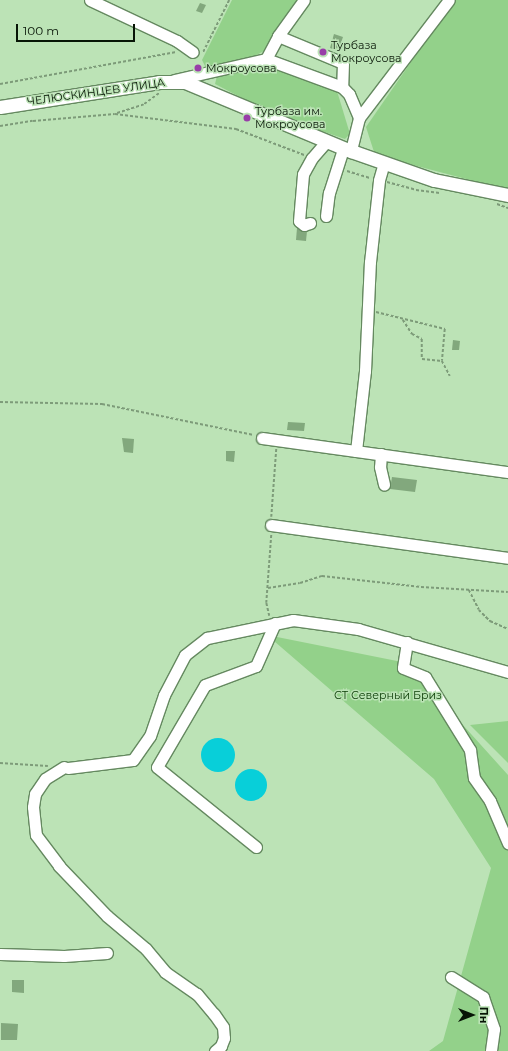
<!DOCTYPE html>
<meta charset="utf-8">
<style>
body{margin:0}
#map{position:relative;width:508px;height:1051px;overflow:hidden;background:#bce3b6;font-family:Montserrat,sans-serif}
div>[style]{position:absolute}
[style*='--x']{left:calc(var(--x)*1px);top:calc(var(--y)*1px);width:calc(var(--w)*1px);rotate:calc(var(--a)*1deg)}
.green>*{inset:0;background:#93d18a}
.water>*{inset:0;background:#08cfd9}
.round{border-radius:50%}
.building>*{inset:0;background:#82a87d}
.path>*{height:1.5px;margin-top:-0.75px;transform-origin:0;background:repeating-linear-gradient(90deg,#7d9b79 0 3px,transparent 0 5px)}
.roads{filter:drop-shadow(1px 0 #658960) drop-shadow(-1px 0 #658960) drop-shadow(0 1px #658960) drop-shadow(0 -1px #658960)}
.minor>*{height:11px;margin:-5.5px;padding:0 5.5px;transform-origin:5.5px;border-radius:5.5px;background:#fff}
.major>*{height:13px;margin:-6.5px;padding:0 6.5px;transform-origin:6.5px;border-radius:6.5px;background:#fff}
.dots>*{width:11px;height:11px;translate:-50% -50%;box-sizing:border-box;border:2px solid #bce3b6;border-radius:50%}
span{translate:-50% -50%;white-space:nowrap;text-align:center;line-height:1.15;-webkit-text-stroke:3px #bce3b6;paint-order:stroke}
.poi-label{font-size:11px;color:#071506}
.left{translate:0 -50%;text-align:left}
.street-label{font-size:11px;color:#071506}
.park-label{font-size:11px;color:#073902}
.north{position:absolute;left:452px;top:995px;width:40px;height:40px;-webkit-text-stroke:3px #bce3b6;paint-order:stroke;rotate:90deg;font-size:11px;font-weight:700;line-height:16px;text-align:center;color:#071506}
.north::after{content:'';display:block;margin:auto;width:14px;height:18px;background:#071506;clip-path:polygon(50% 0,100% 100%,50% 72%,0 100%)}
.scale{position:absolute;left:16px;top:24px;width:119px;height:18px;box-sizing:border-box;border:2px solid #071506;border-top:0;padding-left:5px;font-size:12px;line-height:14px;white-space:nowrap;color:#071506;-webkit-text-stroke:3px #bce3b6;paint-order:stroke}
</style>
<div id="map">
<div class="green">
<i style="clip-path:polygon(232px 0,301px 0,264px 51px,249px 59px,206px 68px,202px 60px)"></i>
<i style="clip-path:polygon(454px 0,508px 0,508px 190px,375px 155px,366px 127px)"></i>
<i style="clip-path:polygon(270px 63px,337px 91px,350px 134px,345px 139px,275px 115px,215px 84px,217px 76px)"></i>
<i style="clip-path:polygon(267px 635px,407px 663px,508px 775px,508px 1051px,429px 1051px,443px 1041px,491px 868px,434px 779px)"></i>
<i style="clip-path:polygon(508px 721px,508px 763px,470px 725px)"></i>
</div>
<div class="water">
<i class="round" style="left:201px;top:738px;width:34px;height:34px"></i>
<i class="round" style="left:235px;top:769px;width:32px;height:32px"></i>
</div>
<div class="building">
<i style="clip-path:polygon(200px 3px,206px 5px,202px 13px,196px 11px)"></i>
<i style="clip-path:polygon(334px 34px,343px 37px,338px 51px,330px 48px)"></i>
<i style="clip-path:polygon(297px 228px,307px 231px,306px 241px,296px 240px)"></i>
<i style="clip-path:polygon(453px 340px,460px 341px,459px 350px,452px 350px)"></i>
<i style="clip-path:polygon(288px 422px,305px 423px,304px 431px,287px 430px)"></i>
<i style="clip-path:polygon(122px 438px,134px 439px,133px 453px,124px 452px)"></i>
<i style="clip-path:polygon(226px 451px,235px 451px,234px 462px,226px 461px)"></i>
<i style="clip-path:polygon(392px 477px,417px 480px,415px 492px,390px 489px)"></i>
<i style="clip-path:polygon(12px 980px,24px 980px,24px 993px,12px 992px)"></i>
<i style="clip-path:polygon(1px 1023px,18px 1024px,17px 1040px,1px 1040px)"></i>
</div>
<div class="path">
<i style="--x:203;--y:52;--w:58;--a:-63.4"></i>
<i style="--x:0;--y:84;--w:179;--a:-10.3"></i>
<i style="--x:117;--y:113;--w:28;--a:-18"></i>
<i style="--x:144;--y:104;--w:19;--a:-36"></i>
<i style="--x:0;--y:126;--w:33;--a:-9"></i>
<i style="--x:33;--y:121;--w:82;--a:-4.9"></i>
<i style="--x:115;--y:114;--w:122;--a:7.1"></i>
<i style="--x:236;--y:129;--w:73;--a:20.9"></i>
<i style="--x:347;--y:171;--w:24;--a:17"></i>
<i style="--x:387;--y:182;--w:30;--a:15"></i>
<i style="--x:416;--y:190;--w:24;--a:7"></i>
<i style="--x:497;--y:204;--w:12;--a:20"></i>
<i style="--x:376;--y:312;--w:71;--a:13.8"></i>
<i style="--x:445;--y:329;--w:32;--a:95"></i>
<i style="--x:442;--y:361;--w:17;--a:62"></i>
<i style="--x:403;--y:320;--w:17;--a:57"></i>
<i style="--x:412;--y:334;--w:11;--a:27"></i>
<i style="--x:422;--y:339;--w:20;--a:90"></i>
<i style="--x:422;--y:359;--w:20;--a:6"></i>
<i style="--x:0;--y:402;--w:102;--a:1.1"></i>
<i style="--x:102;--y:404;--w:155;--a:11.5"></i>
<i style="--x:271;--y:517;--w:68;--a:-85.8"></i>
<i style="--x:268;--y:588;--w:32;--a:-9"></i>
<i style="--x:300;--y:583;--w:23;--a:-18"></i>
<i style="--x:322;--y:576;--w:100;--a:6.3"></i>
<i style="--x:421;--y:587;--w:87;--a:3.3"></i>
<i style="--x:469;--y:590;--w:22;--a:63"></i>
<i style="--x:479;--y:610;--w:16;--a:45"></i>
<i style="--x:490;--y:621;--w:20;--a:24"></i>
<i style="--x:269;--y:616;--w:13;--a:-103"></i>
<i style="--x:266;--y:603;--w:68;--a:-85.8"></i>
<i style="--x:0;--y:763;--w:48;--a:3.6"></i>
</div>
<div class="roads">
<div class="minor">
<i style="--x:90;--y:0;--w:96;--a:25.2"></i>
<i style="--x:177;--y:41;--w:19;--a:35"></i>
<i style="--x:278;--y:36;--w:70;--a:22.6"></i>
<i style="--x:343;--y:63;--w:24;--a:92"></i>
<i style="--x:266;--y:59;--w:26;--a:-62"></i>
<i style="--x:278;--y:36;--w:44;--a:-54.2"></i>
<i style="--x:174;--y:80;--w:94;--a:-12.9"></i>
<i style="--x:266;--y:59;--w:81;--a:20.2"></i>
<i style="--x:342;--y:87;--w:10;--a:45"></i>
<i style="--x:349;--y:94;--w:26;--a:67"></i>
<i style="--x:359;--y:118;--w:34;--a:104"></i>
<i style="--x:359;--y:118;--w:148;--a:-52.7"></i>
<i style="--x:326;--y:216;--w:23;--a:-83"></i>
<i style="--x:329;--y:193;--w:46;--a:-72.3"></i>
<i style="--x:310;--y:223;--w:6;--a:162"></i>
<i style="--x:304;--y:225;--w:6;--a:-141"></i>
<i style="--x:299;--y:221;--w:47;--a:-85.1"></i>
<i style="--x:303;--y:174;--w:18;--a:-61"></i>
<i style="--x:312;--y:158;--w:21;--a:-49"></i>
<i style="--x:262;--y:438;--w:248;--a:7.9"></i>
<i style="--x:356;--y:451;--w:81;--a:-83.6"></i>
<i style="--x:365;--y:371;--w:109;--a:-87.4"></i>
<i style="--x:370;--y:262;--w:82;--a:-83.7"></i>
<i style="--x:379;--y:180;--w:18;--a:-74"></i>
<i style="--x:381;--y:454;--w:13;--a:94"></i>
<i style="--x:380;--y:467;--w:18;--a:77"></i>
<i style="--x:271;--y:525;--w:239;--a:7.9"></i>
<i style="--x:407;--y:642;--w:26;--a:99"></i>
<i style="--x:403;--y:668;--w:24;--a:22"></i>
<i style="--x:425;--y:677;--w:86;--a:58.3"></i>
<i style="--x:470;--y:750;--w:28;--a:82"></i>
<i style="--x:474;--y:778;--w:28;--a:55"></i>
<i style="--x:490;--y:801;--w:46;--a:66.8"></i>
<i style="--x:64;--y:767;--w:22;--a:148"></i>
<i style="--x:45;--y:779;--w:18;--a:124"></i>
<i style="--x:35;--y:794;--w:13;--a:99"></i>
<i style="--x:33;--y:807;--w:28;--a:84"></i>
<i style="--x:36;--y:835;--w:39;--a:53"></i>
<i style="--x:59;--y:866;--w:69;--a:46.2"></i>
<i style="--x:107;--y:916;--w:51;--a:40.2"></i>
<i style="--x:146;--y:949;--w:30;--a:50"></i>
<i style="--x:165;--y:972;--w:39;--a:35"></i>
<i style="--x:197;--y:994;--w:26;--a:50"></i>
<i style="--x:214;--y:1014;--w:16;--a:55"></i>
<i style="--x:223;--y:1027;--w:11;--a:85"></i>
<i style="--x:224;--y:1038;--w:9;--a:111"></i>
<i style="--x:221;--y:1046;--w:8;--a:140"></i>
<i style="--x:68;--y:768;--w:65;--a:-7"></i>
<i style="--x:133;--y:760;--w:29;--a:-55"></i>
<i style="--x:150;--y:736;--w:43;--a:-71.1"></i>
<i style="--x:164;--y:695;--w:45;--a:-62.3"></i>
<i style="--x:185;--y:655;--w:28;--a:-38"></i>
<i style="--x:207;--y:638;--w:88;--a:-11.8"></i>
<i style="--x:293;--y:620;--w:66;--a:7.9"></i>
<i style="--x:358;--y:629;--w:156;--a:16"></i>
<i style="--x:256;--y:847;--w:127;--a:-141.1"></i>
<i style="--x:157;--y:767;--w:95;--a:-59.7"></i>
<i style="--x:205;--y:685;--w:54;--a:-20.4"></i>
<i style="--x:256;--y:666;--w:47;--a:-66.2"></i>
<i style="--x:0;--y:954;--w:64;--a:1.8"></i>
<i style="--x:64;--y:956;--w:43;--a:-4"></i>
<i style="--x:451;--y:977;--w:38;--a:32"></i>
<i style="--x:483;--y:997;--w:34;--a:71"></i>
<i style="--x:494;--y:1029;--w:22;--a:98"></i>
</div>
<div class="major">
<i style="--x:0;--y:107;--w:161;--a:-8.9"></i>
<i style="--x:159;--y:82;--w:26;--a:0"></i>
<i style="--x:185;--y:82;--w:180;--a:22.6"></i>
<i style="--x:351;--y:151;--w:88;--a:19.3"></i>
<i style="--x:434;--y:180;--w:76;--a:11.5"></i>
</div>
</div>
<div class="dots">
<i style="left:323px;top:52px;background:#983da8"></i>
<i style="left:198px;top:68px;background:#983da8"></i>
<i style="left:247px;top:118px;background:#983da8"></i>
</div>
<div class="poi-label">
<span class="left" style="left:331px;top:52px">Турбаза<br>Мокроусова</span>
<span class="left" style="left:206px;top:68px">Мокроусова</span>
<span class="left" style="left:255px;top:118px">Турбаза им.<br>Мокроусова</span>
</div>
<div class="street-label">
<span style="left:96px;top:92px;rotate:-8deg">ЧЕЛЮСКИНЦЕВ УЛИЦА</span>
</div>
<div class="park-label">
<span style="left:388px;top:695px">СТ Северный Бриз</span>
</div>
<div class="north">Пн</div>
<div class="scale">100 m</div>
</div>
